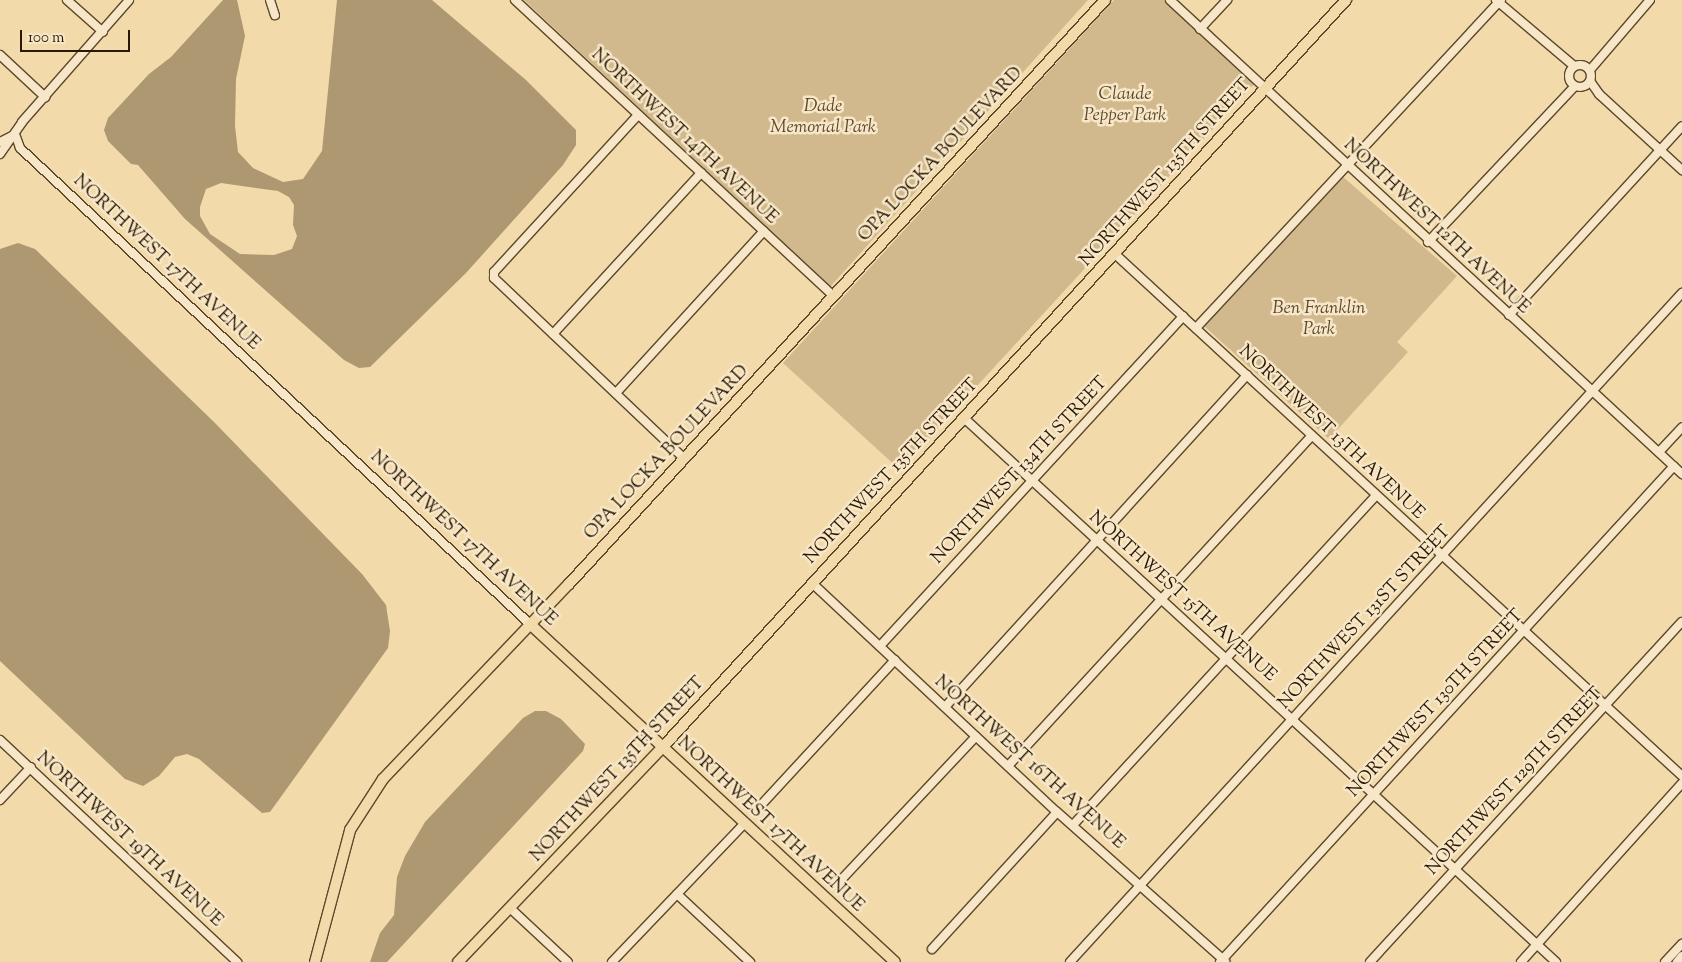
<!DOCTYPE html>
<style>
body{margin:0}
#map{position:relative;width:1682px;height:962px;overflow:hidden;background:#f3daaa;font-family:"Sorts Mill Goudy",serif}
div>[style]{position:absolute}
[style*='--x']{left:calc(var(--x)*1px);top:calc(var(--y)*1px);width:calc(var(--w)*1px);rotate:calc(var(--a)*1deg)}
.green>*{inset:0;background:#d1b98d}
.water>*{inset:0;background:#ae9871}
.roads{filter:drop-shadow(1px 0 #5c482b) drop-shadow(-1px 0 #5c482b) drop-shadow(0 1px #5c482b) drop-shadow(0 -1px #5c482b)}
.minor>*{height:8px;margin:-4px;padding:0 4px;transform-origin:4px;border-radius:4px;background:#f7e7c8}
.minor>.ring{margin:-4px;padding:0;box-sizing:content-box;background:none;border:8px solid #f7e7c8;border-radius:50%}
.major>*{height:10px;margin:-5px;padding:0 5px;transform-origin:5px;border-radius:5px;background:#f3daaa}
span{translate:-50% -50%;white-space:nowrap;text-align:center;line-height:1.15;-webkit-text-stroke:5px #f7e7c8;paint-order:stroke}
.park-label{font-size:18px;color:#5b482b;font-style:italic}
.street-label{font-size:18px;color:#291801}
.scale{position:absolute;left:20px;top:30px;width:110px;height:22px;box-sizing:border-box;border:2px solid #291801;border-top:0;padding-left:6px;font-size:15px;line-height:18px;white-space:nowrap;color:#291801;-webkit-text-stroke:4px #f7e7c8;paint-order:stroke}
</style>
<div id="map">
<div class="green">
<i style="clip-path:polygon(524px 0,1088px 0,830px 287px)"></i>
<i style="clip-path:polygon(1114px 0,1164px 0,1254px 84px,900px 470px,783px 363px)"></i>
<i style="clip-path:polygon(1342px 176px,1457px 276px,1397px 342px,1408px 352px,1329px 439px,1204px 326px)"></i>
</div>
<div class="water">
<i style="clip-path:polygon(evenodd,223px 0,237px 0,245px 36px,236px 79px,235px 126px,238px 152px,253px 168px,283px 182px,303px 179px,322px 151px,337px 0,432px 0,526px 80px,576px 130px,576px 145px,563px 165px,466px 273px,370px 367px,359px 368px,344px 360px,185px 219px,138px 165px,131px 164px,108px 141px,104px 130px,108px 118px,149px 74px,171px 57px,223px 0,221px 183px,278px 191px,289px 197px,294px 205px,293px 225px,297px 236px,292px 249px,274px 255px,240px 254px,210px 234px,200px 216px,200px 207px,206px 189px,221px 183px)"></i>
<i style="clip-path:polygon(18px 243px,35px 249px,214px 422px,362px 574px,386px 605px,390px 631px,388px 648px,270px 812px,262px 813px,199px 759px,187px 754px,175px 757px,159px 776px,143px 786px,125px 779px,0 661px,0 249px)"></i>
<i style="clip-path:polygon(535px 711px,546px 711px,561px 719px,585px 744px,583px 751px,387px 962px,370px 962px,380px 933px,394px 915px,397px 877px,405px 856px,425px 822px,523px 718px)"></i>
</div>
<div class="roads">
<div class="minor">
<i style="--x:67;--y:0;--w:48;--a:41.6"></i>
<i style="--x:270;--y:0;--w:16;--a:72"></i>
<i style="--x:515;--y:0;--w:435;--a:42.9"></i>
<i style="--x:1170;--y:0;--w:698;--a:42.79"></i>
<i style="--x:1496;--y:0;--w:102;--a:40.2"></i>
<i style="--x:1200;--y:29;--w:40;--a:-47"></i>
<i style="--x:0;--y:55;--w:62;--a:43"></i>
<i class="ring" style="left:1569px;top:65px;width:14px;height:14px"></i>
<i style="--x:1590;--y:70;--w:92;--a:-49.4"></i>
<i style="--x:1590;--y:81;--w:16;--a:55"></i>
<i style="--x:1599;--y:94;--w:113;--a:42.5"></i>
<i style="--x:638;--y:115;--w:213;--a:132.5"></i>
<i style="--x:494;--y:272;--w:6;--a:90"></i>
<i style="--x:494;--y:278;--w:262;--a:43.5"></i>
<i style="--x:15;--y:134;--w:15;--a:70"></i>
<i style="--x:20;--y:148;--w:698;--a:43.03"></i>
<i style="--x:0;--y:142;--w:16;--a:-27"></i>
<i style="--x:0;--y:154;--w:39;--a:-55"></i>
<i style="--x:22;--y:122;--w:162;--a:-48.7"></i>
<i style="--x:1428;--y:242;--w:214;--a:-46.7"></i>
<i style="--x:1115;--y:254;--w:771;--a:42.63"></i>
<i style="--x:1509;--y:315;--w:256;--a:-47.5"></i>
<i style="--x:1196;--y:328;--w:448;--a:-47.1"></i>
<i style="--x:553;--y:334;--w:219;--a:-47.4"></i>
<i style="--x:616;--y:393;--w:219;--a:-47.6"></i>
<i style="--x:964;--y:418;--w:804;--a:42.58"></i>
<i style="--x:1659;--y:452;--w:34;--a:-47"></i>
<i style="--x:812;--y:583;--w:335;--a:43.1"></i>
<i style="--x:1057;--y:812;--w:225;--a:41.6"></i>
<i style="--x:880;--y:646;--w:448;--a:-47.4"></i>
<i style="--x:945;--y:707;--w:449;--a:-47.7"></i>
<i style="--x:0;--y:740;--w:325;--a:43.1"></i>
<i style="--x:1008;--y:766;--w:449;--a:-47.4"></i>
<i style="--x:0;--y:800;--w:45;--a:-46.8"></i>
<i style="--x:762;--y:804;--w:196;--a:-47.3"></i>
<i style="--x:1073;--y:825;--w:448;--a:-47.4"></i>
<i style="--x:841;--y:880;--w:197;--a:-46.8"></i>
<i style="--x:677;--y:894;--w:100;--a:43"></i>
<i style="--x:510;--y:908;--w:79;--a:43"></i>
<i style="--x:932;--y:949;--w:185;--a:-47.6"></i>
<i style="--x:612;--y:962;--w:191;--a:-46.3"></i>
<i style="--x:1070;--y:962;--w:907;--a:-47.55"></i>
<i style="--x:1220;--y:962;--w:672;--a:-47.53"></i>
<i style="--x:1370;--y:962;--w:461;--a:-47.5"></i>
<i style="--x:1521;--y:962;--w:241;--a:-48"></i>
<i style="--x:1665;--y:962;--w:25;--a:-47"></i>
<i style="--x:1677;--y:962;--w:8;--a:-50"></i>
</div>
<div class="major">
<i style="--x:530;--y:624;--w:497;--a:42.8"></i>
<i style="--x:315;--y:962;--w:137;--a:-75.1"></i>
<i style="--x:350;--y:830;--w:61;--a:-57.1"></i>
<i style="--x:383;--y:779;--w:269;--a:-46.4"></i>
<i style="--x:569;--y:584;--w:793;--a:-47.45"></i>
<i style="--x:458;--y:962;--w:296;--a:-46.4"></i>
<i style="--x:662;--y:748;--w:1014;--a:-47.56"></i>
</div>
</div>
<div class="park-label">
<span style="left:1125px;top:106px">Claude<br>Pepper Park</span>
<span style="left:823px;top:118px">Dade<br>Memorial Park</span>
<span style="left:1319px;top:320px">Ben Franklin<br>Park</span>
</div>
<div class="street-label">
<span style="left:684px;top:137px;rotate:43deg">NORTHWEST 14TH AVENUE</span>
<span style="left:941px;top:155px;rotate:-47deg">OPA LOCKA BOULEVARD</span>
<span style="left:1166px;top:173px;rotate:-48deg">NORTHWEST 135TH STREET</span>
<span style="left:1436px;top:227px;rotate:43deg">NORTHWEST 12TH AVENUE</span>
<span style="left:166px;top:263px;rotate:43deg">NORTHWEST 17TH AVENUE</span>
<span style="left:1331px;top:433px;rotate:43deg">NORTHWEST 13TH AVENUE</span>
<span style="left:667px;top:453px;rotate:-47deg">OPA LOCKA BOULEVARD</span>
<span style="left:1020px;top:471px;rotate:-47deg">NORTHWEST 134TH STREET</span>
<span style="left:892px;top:472px;rotate:-47deg">NORTHWEST 135TH STREET</span>
<span style="left:463px;top:539px;rotate:43deg">NORTHWEST 17TH AVENUE</span>
<span style="left:1182px;top:597px;rotate:42deg">NORTHWEST 15TH AVENUE</span>
<span style="left:1365px;top:618px;rotate:-47deg">NORTHWEST 131ST STREET</span>
<span style="left:1436px;top:704px;rotate:-47deg">NORTHWEST 130TH STREET</span>
<span style="left:1029px;top:763px;rotate:42deg">NORTHWEST 16TH AVENUE</span>
<span style="left:618px;top:770px;rotate:-47deg">NORTHWEST 135TH STREET</span>
<span style="left:1515px;top:782px;rotate:-47deg">NORTHWEST 129TH STREET</span>
<span style="left:770px;top:825px;rotate:43deg">NORTHWEST 17TH AVENUE</span>
<span style="left:129px;top:840px;rotate:43deg">NORTHWEST 19TH AVENUE</span>
</div>
<div class="scale">100 m</div>
</div>
